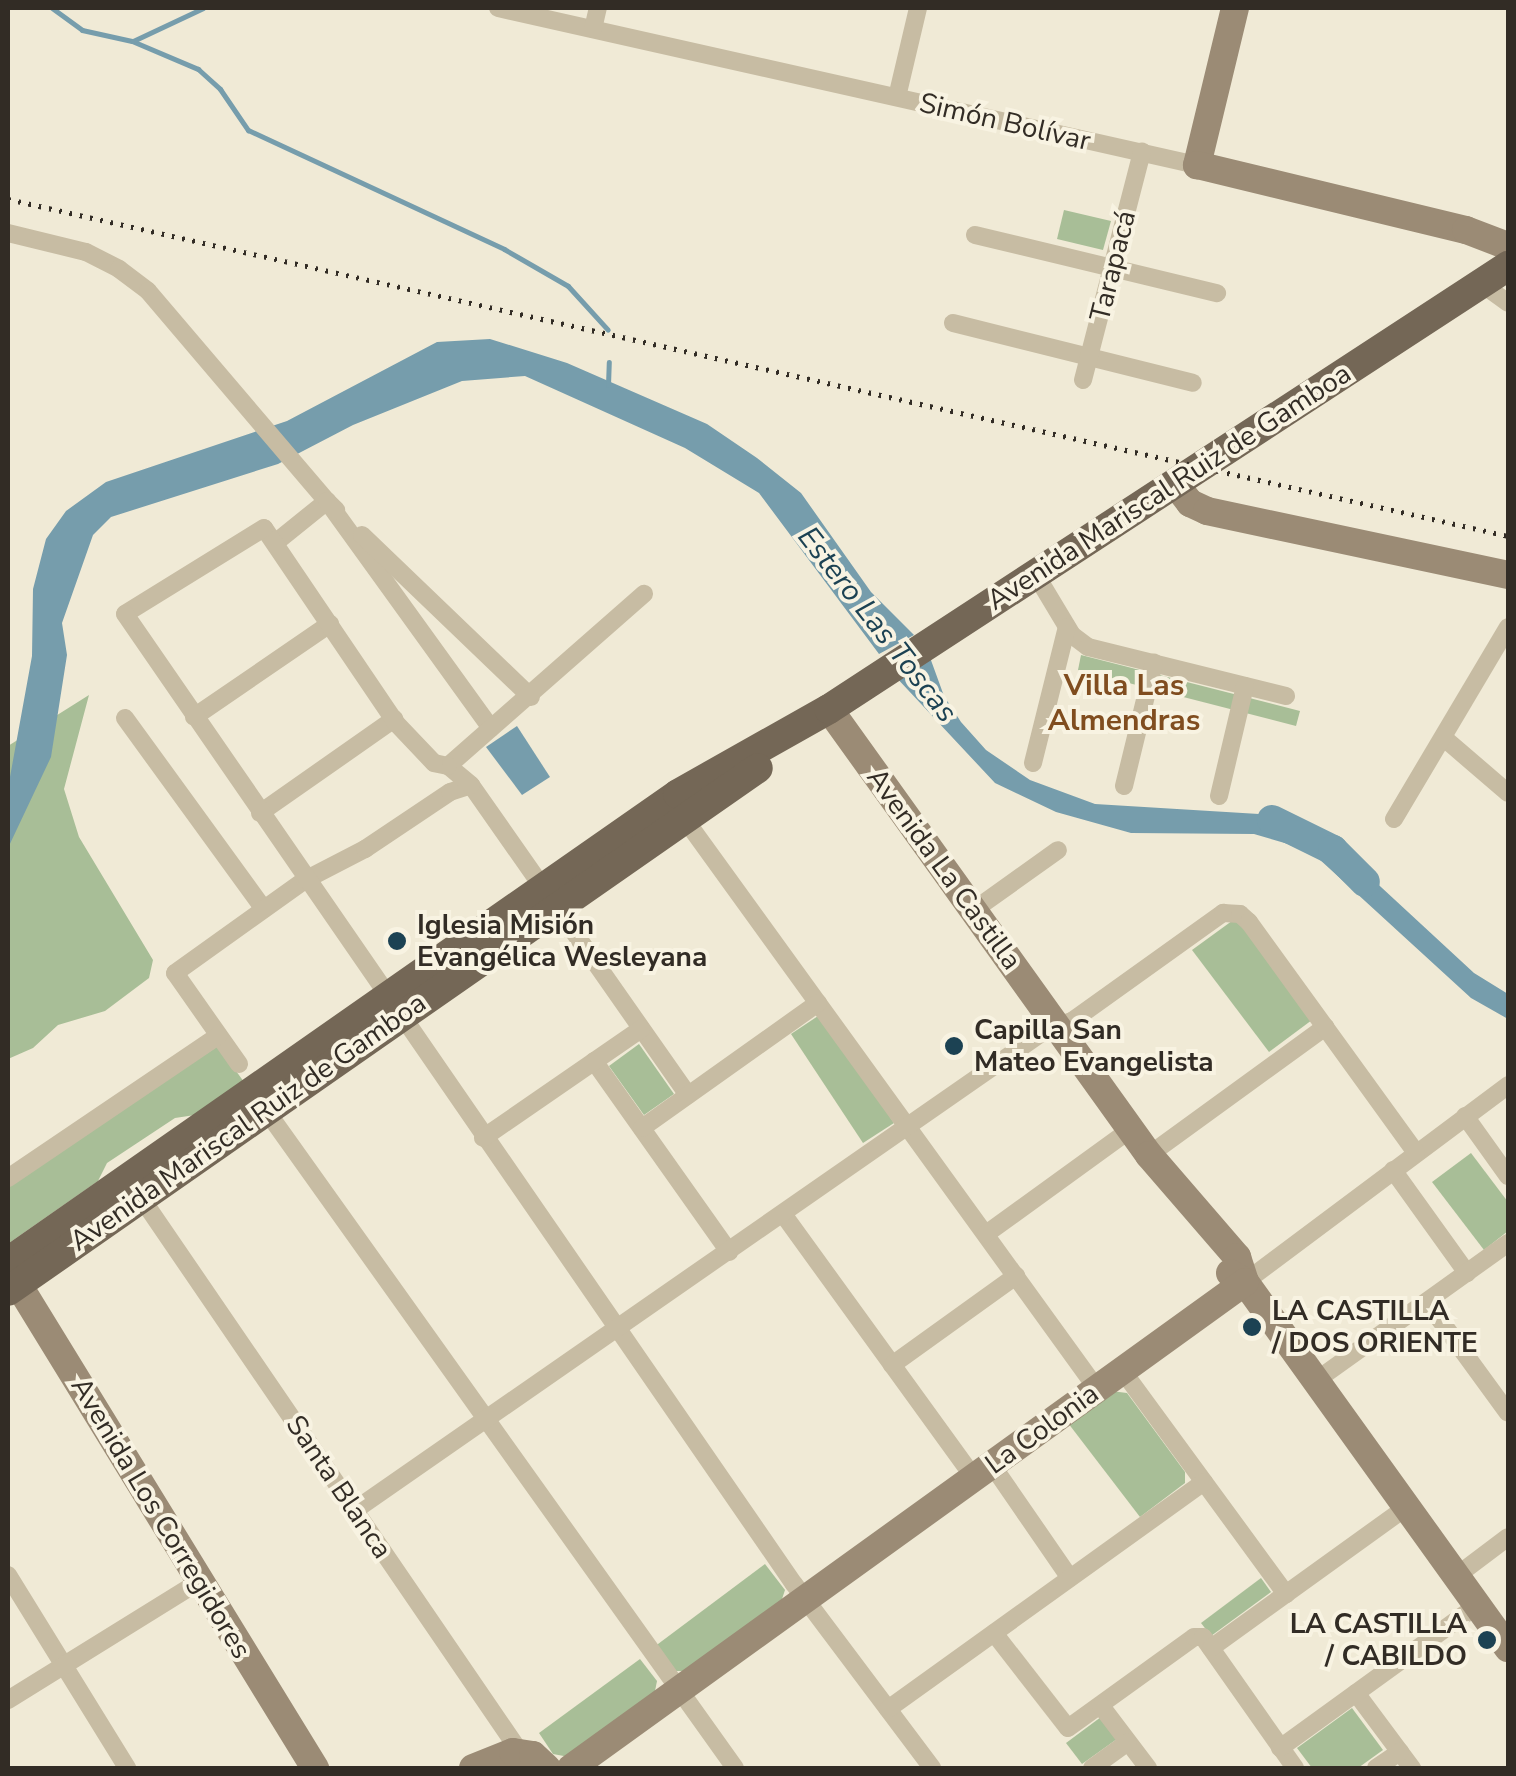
<!DOCTYPE html>
<meta charset="utf-8">
<style>
body{margin:0}
#map{position:relative;width:1516px;height:1776px;overflow:hidden;background:#f0ead6;font-family:"Nunito Sans",sans-serif}
div>[style]{position:absolute}
[style*='--x']{left:calc(var(--x)*1px);top:calc(var(--y)*1px);width:calc(var(--w)*1px);rotate:calc(var(--a)*1deg)}
.green>*{inset:0;background:#a8be97}
.water>*{inset:0;background:#769dac}
.stream>*{height:5px;margin:-2.5px;padding:0 2.5px;transform-origin:2.5px;border-radius:2.5px;background:#769dac}
.river>*{height:30px;margin:-15px;padding:0 15px;transform-origin:15px;border-radius:15px;background:#769dac}
.street>*{height:18px;margin:-9px;padding:0 9px;transform-origin:9px;border-radius:9px;background:#c7bca3}
.secondary>*{height:28px;margin:-14px;padding:0 14px;transform-origin:14px;border-radius:14px;background:#9b8b75}
.primary>*{height:30px;margin:-15px;padding:0 15px;transform-origin:15px;border-radius:15px;background:#746756}
.rail>*{height:5px;margin-top:-2.5px;transform-origin:0;background:repeating-linear-gradient(90deg,#322c25 0 2.5px,transparent 0 10.5px)}
.dots>*{width:28px;height:28px;translate:-50% -50%;box-sizing:border-box;border:5px solid #f8f3e2;border-radius:50%}
span{translate:-50% -50%;white-space:nowrap;text-align:center;line-height:1.15;-webkit-text-stroke:8px #f8f3e2;paint-order:stroke}
.street-label{font-size:28px;color:#322c25}
.poi-label{font-size:28px;color:#322c25;font-weight:700}
.left{translate:0 -50%;text-align:left}
.right{translate:-100% -50%;text-align:right}
.water-label{font-size:30px;color:#1c4253;font-style:italic}
.neighbourhood-label{font-size:30px;color:#804d1f;font-weight:700}
.frame{position:absolute;inset:0;border:10px solid #322c25;pointer-events:none}
</style>
<div id="map">
<div class="green">
<i style="clip-path:polygon(1064px 210px,1111px 221px,1103px 250px,1057px 239px)"></i>
<i style="clip-path:polygon(1081px 655px,1300px 711px,1296px 726px,1078px 670px)"></i>
<i style="clip-path:polygon(89px 695px,64px 789px,79px 837px,153px 960px,149px 978px,105px 1011px,58px 1025px,33px 1048px,8px 1059px,8px 746px)"></i>
<i style="clip-path:polygon(1236px 918px,1312px 1020px,1269px 1052px,1192px 950px)"></i>
<i style="clip-path:polygon(821px 1014px,894px 1123px,863px 1143px,791px 1034px)"></i>
<i style="clip-path:polygon(639px 1044px,674px 1094px,644px 1115px,609px 1066px)"></i>
<i style="clip-path:polygon(218px 1046px,244px 1082px,195px 1115px,175px 1118px,107px 1163px,98px 1181px,9px 1243px,8px 1184px)"></i>
<i style="clip-path:polygon(1471px 1153px,1508px 1202px,1508px 1231px,1484px 1250px,1432px 1182px)"></i>
<i style="clip-path:polygon(1111px 1391px,1127px 1393px,1185px 1472px,1185px 1483px,1140px 1517px,1068px 1423px)"></i>
<i style="clip-path:polygon(765px 1564px,785px 1590px,780px 1605px,688px 1671px,675px 1671px,654px 1647px)"></i>
<i style="clip-path:polygon(1261px 1578px,1271px 1592px,1211px 1636px,1201px 1623px)"></i>
<i style="clip-path:polygon(640px 1659px,657px 1681px,654px 1696px,569px 1757px,553px 1754px,539px 1733px)"></i>
<i style="clip-path:polygon(1352px 1708px,1383px 1750px,1358px 1768px,1312px 1768px,1297px 1748px)"></i>
<i style="clip-path:polygon(1101px 1717px,1117px 1739px,1082px 1764px,1066px 1743px)"></i>
</div>
<div class="water">
<i style="clip-path:polygon(490px 339px,567px 363px,707px 424px,757px 458px,801px 493px,871px 592px,914px 635px,879px 654px,759px 493px,685px 448px,525px 376px,462px 381px,353px 425px,278px 464px,111px 517px,93px 535px,62px 623px,67px 655px,51px 757px,8px 848px,8px 788px,32px 656px,33px 589px,46px 539px,66px 511px,106px 482px,287px 421px,437px 342px)"></i>
<i style="clip-path:polygon(928px 652px,944px 696px,961px 722px,986px 750px,1030px 780px,1095px 804px,1259px 814px,1295px 827px,1368px 875px,1474px 973px,1508px 994px,1508px 1019px,1471px 998px,1318px 858px,1288px 844px,1254px 834px,1131px 833px,1056px 812px,995px 783px,894px 675px)"></i>
<i style="clip-path:polygon(517px 726px,550px 777px,522px 795px,486px 747px)"></i>
</div>
<div class="stream">
<i style="--x:52;--y:8;--w:37;--a:36"></i>
<i style="--x:82;--y:30;--w:51;--a:12.4"></i>
<i style="--x:132;--y:41;--w:72;--a:23"></i>
<i style="--x:198;--y:69;--w:30;--a:42"></i>
<i style="--x:220;--y:89;--w:50;--a:55.7"></i>
<i style="--x:248;--y:130;--w:282;--a:24.9"></i>
<i style="--x:504;--y:249;--w:74;--a:30"></i>
<i style="--x:568;--y:286;--w:59;--a:47.7"></i>
<i style="--x:133;--y:41;--w:77;--a:-25.2"></i>
<i style="--x:608;--y:385;--w:23;--a:-88"></i>
</div>
<div class="river">
<i style="--x:1272;--y:820;--w:68;--a:26.2"></i>
<i style="--x:1333;--y:850;--w:45;--a:45"></i>
</div>
<div class="street">
<i style="--x:498;--y:8;--w:716;--a:12.66"></i>
<i style="--x:593;--y:29;--w:22;--a:-77"></i>
<i style="--x:897;--y:97;--w:91;--a:-76.7"></i>
<i style="--x:8;--y:233;--w:80;--a:13.7"></i>
<i style="--x:86;--y:252;--w:37;--a:27"></i>
<i style="--x:119;--y:269;--w:36;--a:37"></i>
<i style="--x:148;--y:291;--w:276;--a:49.6"></i>
<i style="--x:327;--y:501;--w:280;--a:54.2"></i>
<i style="--x:975;--y:235;--w:249;--a:13.5"></i>
<i style="--x:1482;--y:284;--w:32;--a:36"></i>
<i style="--x:953;--y:323;--w:247;--a:14"></i>
<i style="--x:1083;--y:380;--w:236;--a:-75.5"></i>
<i style="--x:362;--y:535;--w:234;--a:43.8"></i>
<i style="--x:275;--y:543;--w:67;--a:-38.9"></i>
<i style="--x:327;--y:501;--w:13;--a:45"></i>
<i style="--x:1036;--y:575;--w:70;--a:59"></i>
<i style="--x:1072;--y:635;--w:20;--a:37"></i>
<i style="--x:1088;--y:647;--w:204;--a:13.9"></i>
<i style="--x:194;--y:717;--w:165;--a:-34.4"></i>
<i style="--x:125;--y:718;--w:236;--a:54"></i>
<i style="--x:1444;--y:738;--w:84;--a:40.7"></i>
<i style="--x:1033;--y:763;--w:140;--a:-76"></i>
<i style="--x:448;--y:766;--w:261;--a:-41.3"></i>
<i style="--x:1124;--y:786;--w:127;--a:-76.3"></i>
<i style="--x:1219;--y:796;--w:113;--a:-76.7"></i>
<i style="--x:260;--y:813;--w:164;--a:-35"></i>
<i style="--x:684;--y:818;--w:705;--a:54.12"></i>
<i style="--x:1394;--y:819;--w:223;--a:-59.3"></i>
<i style="--x:974;--y:910;--w:103;--a:-35.5"></i>
<i style="--x:594;--y:1061;--w:234;--a:54.7"></i>
<i style="--x:239;--y:1064;--w:111;--a:-125.1"></i>
<i style="--x:175;--y:973;--w:160;--a:-35.6"></i>
<i style="--x:305;--y:880;--w:68;--a:-27.3"></i>
<i style="--x:365;--y:849;--w:102;--a:-33.8"></i>
<i style="--x:450;--y:792;--w:22;--a:-18"></i>
<i style="--x:688;--y:1095;--w:378;--a:-125"></i>
<i style="--x:471;--y:785;--w:30;--a:-140"></i>
<i style="--x:448;--y:766;--w:14;--a:-168"></i>
<i style="--x:434;--y:763;--w:55;--a:-133.5"></i>
<i style="--x:396;--y:723;--w:235;--a:-124.1"></i>
<i style="--x:264;--y:528;--w:163;--a:148.3"></i>
<i style="--x:125;--y:614;--w:1178;--a:55.41"></i>
<i style="--x:794;--y:1584;--w:230;--a:53.1"></i>
<i style="--x:265;--y:1109;--w:809;--a:54.5"></i>
<i style="--x:1465;--y:1116;--w:74;--a:54.4"></i>
<i style="--x:642;--y:1128;--w:216;--a:-35.4"></i>
<i style="--x:483;--y:1138;--w:192;--a:-34.6"></i>
<i style="--x:1149;--y:1155;--w:218;--a:-36"></i>
<i style="--x:1393;--y:1170;--w:127;--a:54.3"></i>
<i style="--x:8;--y:1178;--w:254;--a:-34.1"></i>
<i style="--x:140;--y:1196;--w:673;--a:55.65"></i>
<i style="--x:783;--y:1214;--w:326;--a:54.1"></i>
<i style="--x:986;--y:1234;--w:179;--a:-35.9"></i>
<i style="--x:1245;--y:1282;--w:329;--a:-36.8"></i>
<i style="--x:1427;--y:1302;--w:137;--a:53.9"></i>
<i style="--x:892;--y:1365;--w:153;--a:-35.7"></i>
<i style="--x:1122;--y:1370;--w:278;--a:53.8"></i>
<i style="--x:1314;--y:1382;--w:239;--a:-35.6"></i>
<i style="--x:992;--y:1465;--w:137;--a:55.4"></i>
<i style="--x:355;--y:1510;--w:841;--a:-34.79"></i>
<i style="--x:1046;--y:1030;--w:28;--a:-19"></i>
<i style="--x:1072;--y:1021;--w:186;--a:-35.6"></i>
<i style="--x:1223;--y:913;--w:17;--a:3"></i>
<i style="--x:1240;--y:914;--w:12;--a:42"></i>
<i style="--x:1249;--y:922;--w:285;--a:54.1"></i>
<i style="--x:8;--y:1575;--w:227;--a:58.3"></i>
<i style="--x:1455;--y:1577;--w:66;--a:-37"></i>
<i style="--x:994;--y:1633;--w:120;--a:52.1"></i>
<i style="--x:1068;--y:1728;--w:155;--a:-35.8"></i>
<i style="--x:1194;--y:1637;--w:9;--a:0"></i>
<i style="--x:1203;--y:1637;--w:160;--a:54.9"></i>
<i style="--x:1211;--y:1648;--w:239;--a:-35.8"></i>
<i style="--x:1356;--y:1693;--w:94;--a:53.3"></i>
<i style="--x:8;--y:1700;--w:226;--a:-31.8"></i>
<i style="--x:1101;--y:1706;--w:78;--a:52.8"></i>
<i style="--x:888;--y:1709;--w:389;--a:-35.7"></i>
<i style="--x:1280;--y:1748;--w:242;--a:-35.9"></i>
<i style="--x:1092;--y:1768;--w:44;--a:-35.8"></i>
<i style="--x:1376;--y:1768;--w:29;--a:-34"></i>
</div>
<div class="secondary">
<i style="--x:1235;--y:8;--w:162;--a:103.6"></i>
<i style="--x:1197;--y:165;--w:277;--a:13.6"></i>
<i style="--x:1466;--y:230;--w:45;--a:20.9"></i>
<i style="--x:1176;--y:485;--w:23;--a:52"></i>
<i style="--x:1190;--y:503;--w:19;--a:25"></i>
<i style="--x:1207;--y:511;--w:308;--a:12"></i>
<i style="--x:829;--y:709;--w:549;--a:54.34"></i>
<i style="--x:1149;--y:1155;--w:135;--a:49.2"></i>
<i style="--x:1237;--y:1257;--w:26;--a:72"></i>
<i style="--x:8;--y:1268;--w:587;--a:58.45"></i>
<i style="--x:1230;--y:1273;--w:17;--a:31"></i>
<i style="--x:1245;--y:1282;--w:451;--a:54.3"></i>
<i style="--x:473;--y:1768;--w:43;--a:-21.8"></i>
<i style="--x:513;--y:1752;--w:20;--a:9"></i>
<i style="--x:533;--y:1755;--w:19;--a:43"></i>
<i style="--x:571;--y:1768;--w:831;--a:-35.79"></i>
</div>
<div class="primary">
<i style="--x:8;--y:1262;--w:817;--a:-34.93"></i>
<i style="--x:678;--y:794;--w:173;--a:-29.4"></i>
<i style="--x:829;--y:709;--w:811;--a:-33.12"></i>
<i style="--x:8;--y:1291;--w:914;--a:-34.89"></i>
</div>
<div class="rail">
<i style="--x:8;--y:199;--w:1537;--a:12.66"></i>
</div>
<div class="dots">
<i style="left:397px;top:941px;background:#1c4253"></i>
<i style="left:954px;top:1046px;background:#1c4253"></i>
<i style="left:1252px;top:1327px;background:#1c4253"></i>
<i style="left:1487px;top:1640px;background:#1c4253"></i>
</div>
<div class="street-label">
<span style="left:1005px;top:122px;rotate:13deg">Simón Bolívar</span>
<span style="left:1113px;top:266px;rotate:-76deg">Tarapacá</span>
<span style="left:1169px;top:487px;rotate:-33deg">Avenida Mariscal Ruiz de Gamboa</span>
<span style="left:944px;top:869px;rotate:54deg">Avenida La Castilla</span>
<span style="left:248px;top:1122px;rotate:-35deg">Avenida Mariscal Ruiz de Gamboa</span>
<span style="left:1042px;top:1429px;rotate:-36deg">La Colonia</span>
<span style="left:339px;top:1487px;rotate:56deg">Santa Blanca</span>
<span style="left:161px;top:1518px;rotate:59deg">Avenida Los Corregidores</span>
</div>
<div class="poi-label">
<span class="left" style="left:417px;top:941px">Iglesia Misión<br>Evangélica Wesleyana</span>
<span class="left" style="left:974px;top:1046px">Capilla San<br>Mateo Evangelista</span>
<span class="left" style="left:1272px;top:1327px">LA CASTILLA<br>/ DOS ORIENTE</span>
<span class="right" style="left:1467px;top:1640px">LA CASTILLA<br>/ CABILDO</span>
</div>
<div class="water-label">
<span style="left:877px;top:625px;rotate:52deg">Estero Las Toscas</span>
</div>
<div class="neighbourhood-label">
<span style="left:1124px;top:703px">Villa Las<br>Almendras</span>
</div>
<div class="frame"></div>
</div>
